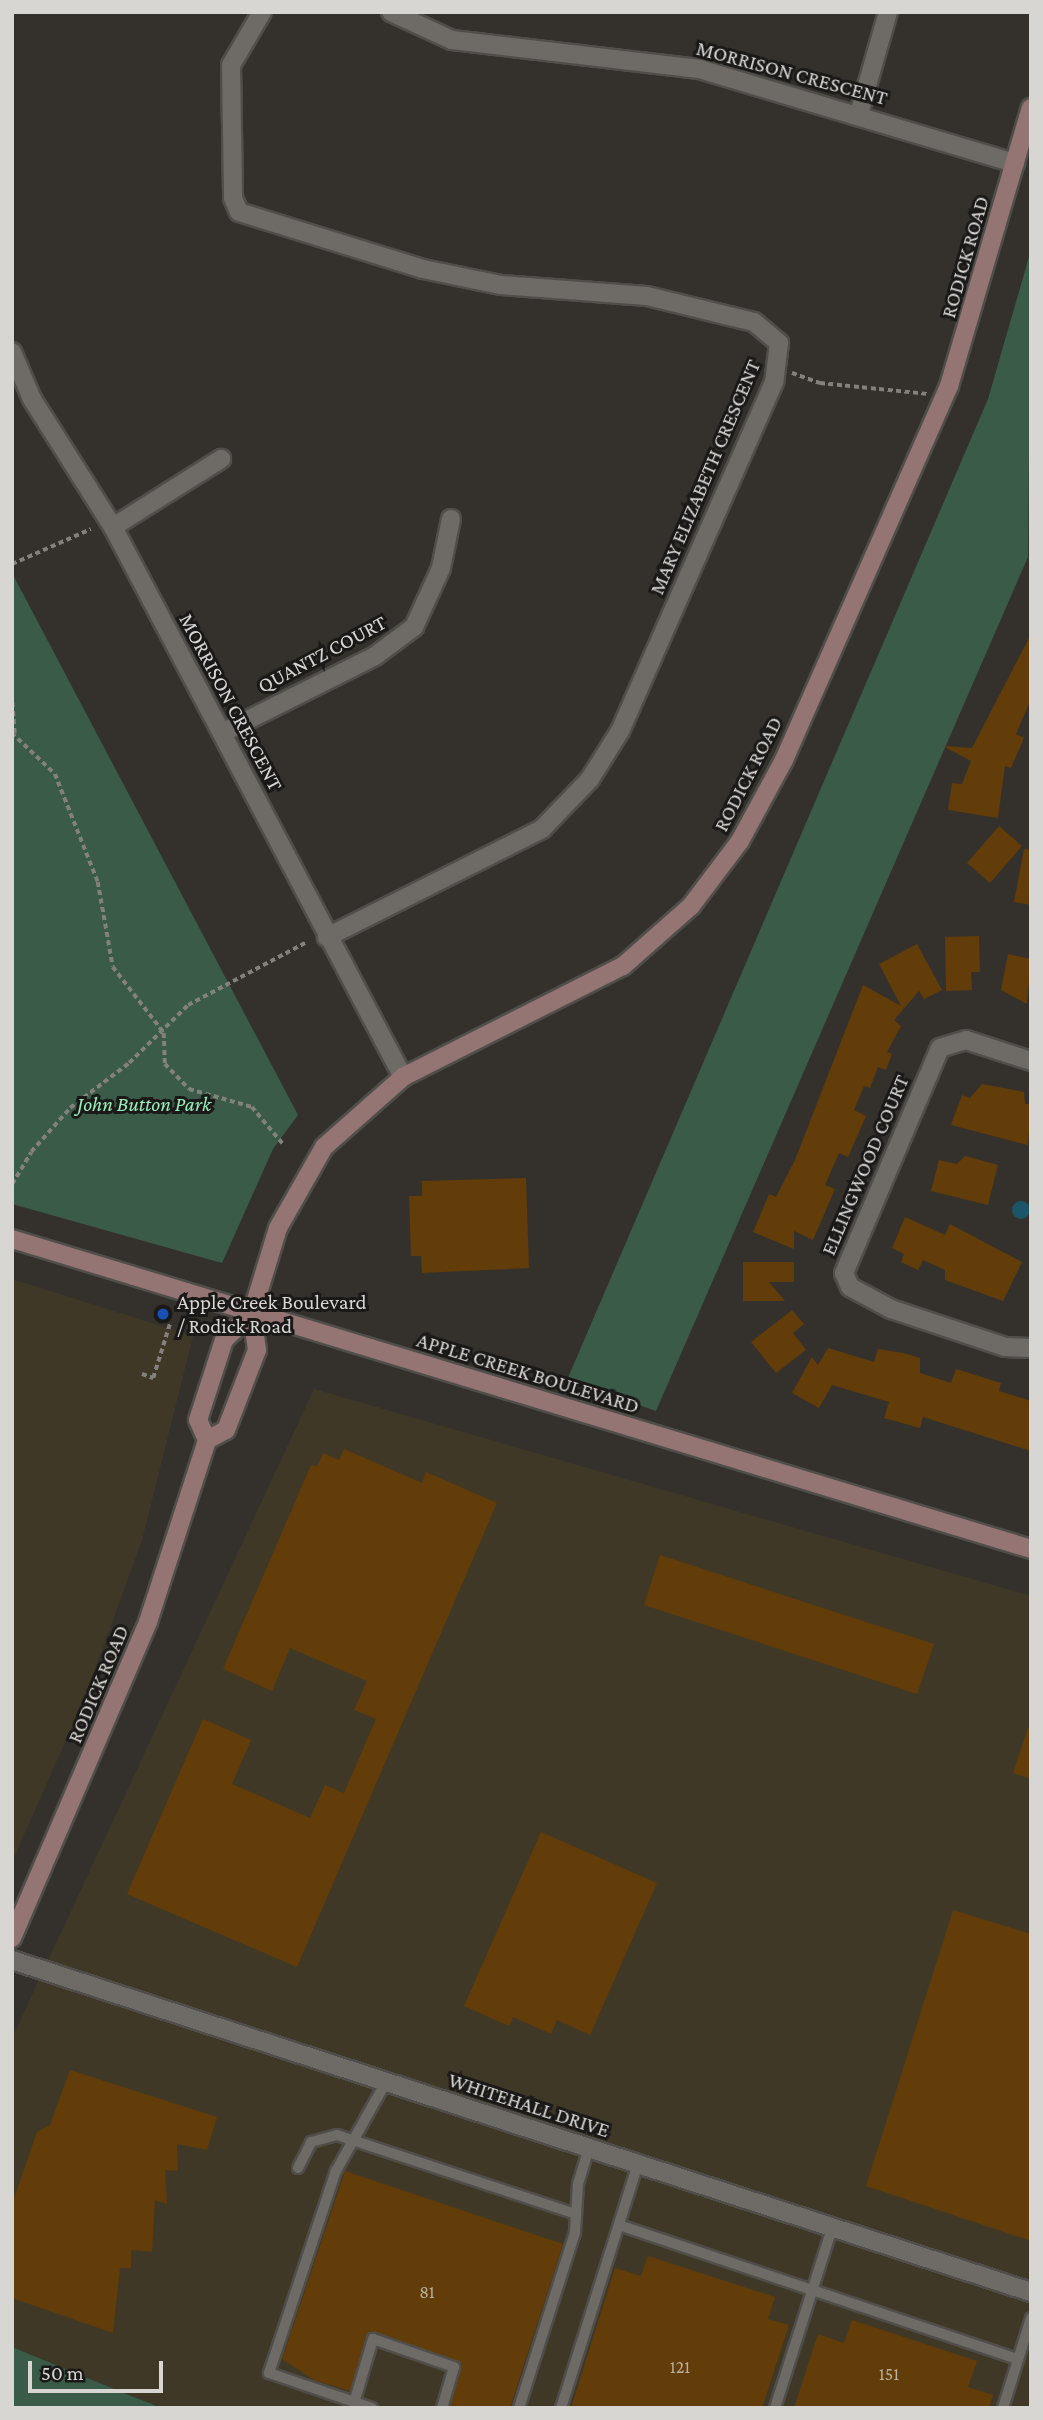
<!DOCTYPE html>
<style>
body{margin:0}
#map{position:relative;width:1043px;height:2420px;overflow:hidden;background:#34312c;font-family:"Crimson Pro",serif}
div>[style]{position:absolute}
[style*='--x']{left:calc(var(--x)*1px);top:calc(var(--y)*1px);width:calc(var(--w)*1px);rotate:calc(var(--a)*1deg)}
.industrial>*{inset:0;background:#403827}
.green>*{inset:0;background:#395b47}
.water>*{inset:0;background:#1b5567}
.round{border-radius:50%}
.building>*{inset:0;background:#623c09}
.path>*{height:3.5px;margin-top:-1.75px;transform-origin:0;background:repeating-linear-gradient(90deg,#83817c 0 5px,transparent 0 8.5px)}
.roads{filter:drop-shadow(2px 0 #504e4a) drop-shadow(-2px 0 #504e4a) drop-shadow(0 2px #504e4a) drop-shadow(0 -2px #504e4a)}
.service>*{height:10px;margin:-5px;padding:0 5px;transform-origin:5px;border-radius:5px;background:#6e6b66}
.minor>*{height:18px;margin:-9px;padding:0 9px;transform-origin:9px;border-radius:9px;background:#6e6b66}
.secondary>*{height:18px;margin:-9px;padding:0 9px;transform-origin:9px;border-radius:9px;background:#947574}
.dots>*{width:19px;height:19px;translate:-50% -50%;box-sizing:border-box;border:4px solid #1a1917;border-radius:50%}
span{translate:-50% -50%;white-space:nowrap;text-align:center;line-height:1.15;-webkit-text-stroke:6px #1a1917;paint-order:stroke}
.number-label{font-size:18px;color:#bab0a0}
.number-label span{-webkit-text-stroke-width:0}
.street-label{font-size:21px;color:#d7d6d3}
.park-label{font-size:21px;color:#95eebb;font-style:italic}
.poi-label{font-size:21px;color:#d7d6d3}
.left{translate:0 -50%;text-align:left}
.frame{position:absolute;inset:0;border:14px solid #d7d6d3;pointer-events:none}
.scale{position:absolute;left:28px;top:2361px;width:135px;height:32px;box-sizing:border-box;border:4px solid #d7d6d3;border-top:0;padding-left:9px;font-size:21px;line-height:24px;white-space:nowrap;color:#d7d6d3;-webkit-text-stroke:5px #1a1917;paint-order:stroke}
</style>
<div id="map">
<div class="industrial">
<i style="clip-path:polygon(12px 1279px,193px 1336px,142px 1540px,85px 1697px,12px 1862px)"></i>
<i style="clip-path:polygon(314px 1389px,1031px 1596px,1031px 2408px,162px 2408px,12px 2347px,12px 2038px)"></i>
</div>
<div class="green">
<i style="clip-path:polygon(1031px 250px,1028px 557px,656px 1411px,567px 1380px,988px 399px)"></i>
<i style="clip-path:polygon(12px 573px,298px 1115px,273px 1149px,222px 1263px,12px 1204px)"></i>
<i style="clip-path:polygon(12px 2347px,129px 2395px,162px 2408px,12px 2408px)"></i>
</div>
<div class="water">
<i class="round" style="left:1012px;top:1201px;width:18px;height:18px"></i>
</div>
<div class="building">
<i style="clip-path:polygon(1031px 634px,1031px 699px,1016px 734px,1024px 738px,1011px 768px,1005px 766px,998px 818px,948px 810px,952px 783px,962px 784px,971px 761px,943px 746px,972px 748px)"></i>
<i style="clip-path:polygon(999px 826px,1022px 846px,990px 883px,967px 863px)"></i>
<i style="clip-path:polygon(1024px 849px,1031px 850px,1031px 905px,1014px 902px)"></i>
<i style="clip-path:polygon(979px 936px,980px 972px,971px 972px,972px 990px,946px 991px,945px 937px)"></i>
<i style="clip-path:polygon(917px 944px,942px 990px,924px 999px,919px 991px,894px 1020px,901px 1026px,887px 1052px,892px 1054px,886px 1070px,878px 1067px,870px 1088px,864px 1086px,854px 1110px,866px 1116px,848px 1157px,839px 1153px,825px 1185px,835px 1189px,813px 1240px,794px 1231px,794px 1249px,753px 1232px,769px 1194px,776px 1197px,795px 1160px,863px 985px,901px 1006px,879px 964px)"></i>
<i style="clip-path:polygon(1008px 954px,1031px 959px,1027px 1004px,1001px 990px)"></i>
<i style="clip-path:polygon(982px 1084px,1024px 1092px,1025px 1104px,1031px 1104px,1028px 1145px,951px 1125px,962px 1095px,970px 1098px)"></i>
<i style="clip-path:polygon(965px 1156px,998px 1165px,988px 1205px,931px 1191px,939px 1160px,957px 1164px)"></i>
<i style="clip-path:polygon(526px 1178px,529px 1268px,422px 1273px,421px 1256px,411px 1256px,409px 1196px,422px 1196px,422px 1181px)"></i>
<i style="clip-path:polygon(905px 1217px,945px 1235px,950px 1224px,1022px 1262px,1003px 1301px,945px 1280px,945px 1270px,923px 1260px,918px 1270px,901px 1262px,904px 1254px,892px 1248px)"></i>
<i style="clip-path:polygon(743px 1262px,794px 1262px,794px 1282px,769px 1282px,785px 1301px,743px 1301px)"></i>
<i style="clip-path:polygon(792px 1310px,804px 1324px,793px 1333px,806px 1350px,776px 1373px,751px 1342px)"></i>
<i style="clip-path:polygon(828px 1348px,874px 1362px,878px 1349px,903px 1353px,920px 1358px,920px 1373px,951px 1383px,956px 1369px,1001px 1383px,999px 1391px,1031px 1401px,1031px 1451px,923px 1417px,920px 1428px,884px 1418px,889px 1402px,832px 1385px,819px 1408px,792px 1393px,812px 1357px,818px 1365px)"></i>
<i style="clip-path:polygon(344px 1449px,422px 1483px,426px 1472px,497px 1503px,297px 1967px,127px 1894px,203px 1719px,251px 1740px,232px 1784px,310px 1818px,325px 1785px,344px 1793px,376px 1719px,354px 1710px,367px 1681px,290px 1648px,272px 1691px,223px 1669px,311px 1465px,317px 1467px,323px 1453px,339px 1460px)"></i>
<i style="clip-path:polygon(660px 1555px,934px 1644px,917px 1694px,644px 1605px)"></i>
<i style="clip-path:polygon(1028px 1728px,1031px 1728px,1031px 1779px,1013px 1773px)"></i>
<i style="clip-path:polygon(541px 1832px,657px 1883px,590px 2035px,557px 2020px,551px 2034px,513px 2017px,509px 2026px,464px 2006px)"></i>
<i style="clip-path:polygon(953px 1910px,1031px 1934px,1031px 2241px,866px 2186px)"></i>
<i style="clip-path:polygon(70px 2070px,217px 2117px,207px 2150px,177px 2144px,178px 2171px,165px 2170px,167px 2204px,155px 2200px,152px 2252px,131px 2250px,131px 2268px,120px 2268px,113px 2333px,12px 2298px,12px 2204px,37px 2132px,50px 2125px)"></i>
<i style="clip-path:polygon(345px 2171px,563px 2244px,510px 2408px,450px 2408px,459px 2362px,375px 2332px,366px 2336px,350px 2391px,314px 2380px,282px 2359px)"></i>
<i style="clip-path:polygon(648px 2256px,775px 2297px,768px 2319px,789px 2325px,762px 2408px,571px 2408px,615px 2268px,641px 2276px)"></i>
<i style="clip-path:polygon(852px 2320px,977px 2361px,968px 2387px,993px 2395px,989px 2408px,794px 2408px,818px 2334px,844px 2343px)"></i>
</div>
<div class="path">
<i style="--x:792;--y:373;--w:30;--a:20"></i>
<i style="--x:820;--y:383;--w:110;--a:5.8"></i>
<i style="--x:12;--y:564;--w:86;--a:-23.9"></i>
<i style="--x:12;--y:694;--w:40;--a:85.7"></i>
<i style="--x:12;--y:733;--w:59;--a:43.6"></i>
<i style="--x:55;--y:774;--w:116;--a:68.3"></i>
<i style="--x:98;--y:882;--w:86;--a:80"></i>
<i style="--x:113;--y:967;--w:83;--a:52.3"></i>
<i style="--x:164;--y:1033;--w:31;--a:88"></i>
<i style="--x:165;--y:1064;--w:35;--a:46"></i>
<i style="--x:189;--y:1089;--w:66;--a:15.9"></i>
<i style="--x:252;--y:1107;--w:48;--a:50"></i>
<i style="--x:12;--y:1184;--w:37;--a:-59"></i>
<i style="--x:31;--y:1152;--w:59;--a:-48.4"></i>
<i style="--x:70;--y:1108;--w:74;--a:-37.3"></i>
<i style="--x:129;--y:1063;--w:83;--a:-44.5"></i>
<i style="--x:188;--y:1005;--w:135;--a:-27.9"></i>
<i style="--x:142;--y:1374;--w:12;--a:20"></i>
<i style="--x:153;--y:1378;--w:58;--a:-72.8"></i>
</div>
<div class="roads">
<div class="service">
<i style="--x:298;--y:2168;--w:29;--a:-63"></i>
<i style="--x:311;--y:2142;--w:27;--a:-15"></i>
<i style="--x:337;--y:2135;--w:252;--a:18.3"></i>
<i style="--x:619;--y:2225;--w:421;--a:18.6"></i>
<i style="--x:354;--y:2403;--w:67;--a:-73.5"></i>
<i style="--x:373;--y:2339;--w:86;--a:19.1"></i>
<i style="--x:454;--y:2367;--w:43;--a:106.3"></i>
<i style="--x:372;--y:2408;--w:109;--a:-161.2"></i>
<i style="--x:269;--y:2373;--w:213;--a:-71.7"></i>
<i style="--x:336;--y:2171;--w:102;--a:-60.7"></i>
<i style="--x:519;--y:2408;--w:185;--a:-72.3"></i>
<i style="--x:575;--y:2232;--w:48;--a:-86.4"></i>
<i style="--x:578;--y:2184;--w:38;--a:-73"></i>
<i style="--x:561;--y:2408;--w:256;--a:-72.5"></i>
<i style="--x:775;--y:2408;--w:189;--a:-72.4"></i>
<i style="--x:1003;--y:2408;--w:94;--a:-72.7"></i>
</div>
<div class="minor">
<i style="--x:262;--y:12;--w:61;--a:120.3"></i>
<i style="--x:231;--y:65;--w:133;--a:89.1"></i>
<i style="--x:233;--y:198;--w:15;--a:67"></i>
<i style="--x:239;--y:212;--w:193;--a:17.2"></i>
<i style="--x:423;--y:269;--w:80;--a:11.6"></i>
<i style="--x:501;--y:285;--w:146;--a:4.3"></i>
<i style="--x:647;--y:296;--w:110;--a:13.7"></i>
<i style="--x:754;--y:322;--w:33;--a:40"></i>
<i style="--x:779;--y:343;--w:39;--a:97"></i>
<i style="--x:774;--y:382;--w:381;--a:113.8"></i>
<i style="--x:620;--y:731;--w:57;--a:122"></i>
<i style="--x:590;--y:779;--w:69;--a:133.8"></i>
<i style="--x:542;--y:829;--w:241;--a:153.3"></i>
<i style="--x:391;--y:12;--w:67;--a:24.7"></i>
<i style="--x:452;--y:40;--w:249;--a:6.7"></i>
<i style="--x:699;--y:69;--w:330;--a:16.6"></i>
<i style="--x:859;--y:114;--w:106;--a:-74.1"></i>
<i style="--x:12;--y:352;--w:51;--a:66.9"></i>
<i style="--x:32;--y:399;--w:151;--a:57.7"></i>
<i style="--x:113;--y:527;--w:622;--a:62.2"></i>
<i style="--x:113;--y:527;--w:128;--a:-32.2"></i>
<i style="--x:222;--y:733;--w:171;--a:-26.7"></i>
<i style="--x:375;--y:656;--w:49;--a:-36.6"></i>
<i style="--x:414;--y:627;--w:65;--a:-65.4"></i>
<i style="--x:441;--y:568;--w:50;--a:-78.5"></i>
<i style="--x:1031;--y:1061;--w:68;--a:-162.1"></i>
<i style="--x:966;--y:1040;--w:27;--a:163"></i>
<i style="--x:940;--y:1048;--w:245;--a:113.1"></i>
<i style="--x:844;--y:1273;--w:15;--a:67"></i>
<i style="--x:850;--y:1287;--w:47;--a:28.2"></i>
<i style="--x:891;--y:1309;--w:120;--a:18.4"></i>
<i style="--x:1005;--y:1347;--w:26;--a:2"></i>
<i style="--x:12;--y:1960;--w:1072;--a:18.05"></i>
</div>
<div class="secondary">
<i style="--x:12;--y:1239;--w:1065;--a:16.92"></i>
<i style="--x:207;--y:1440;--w:21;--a:-28"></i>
<i style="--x:226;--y:1430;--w:86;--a:-68.8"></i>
<i style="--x:257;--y:1350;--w:37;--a:-98"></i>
<i style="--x:252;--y:1313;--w:89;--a:-73"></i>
<i style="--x:278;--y:1228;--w:93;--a:-60.4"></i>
<i style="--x:324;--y:1147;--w:106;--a:-41.5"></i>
<i style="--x:403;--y:1077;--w:246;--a:-26.8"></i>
<i style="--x:623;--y:966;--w:91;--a:-41.4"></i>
<i style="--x:691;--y:906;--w:81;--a:-53"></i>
<i style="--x:740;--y:841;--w:92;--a:-61.5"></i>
<i style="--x:784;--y:760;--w:409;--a:-66.2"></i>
<i style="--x:949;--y:386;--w:290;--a:-73.6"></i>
<i style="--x:12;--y:1938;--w:344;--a:-66.7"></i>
<i style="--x:148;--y:1622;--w:191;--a:-72"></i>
<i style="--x:207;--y:1440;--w:22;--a:-114"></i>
<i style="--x:198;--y:1420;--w:84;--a:-72"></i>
<i style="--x:224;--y:1340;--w:39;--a:-44"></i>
</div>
</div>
<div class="dots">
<i style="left:163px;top:1314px;background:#1a4fb4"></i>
</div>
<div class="number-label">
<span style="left:427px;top:2292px">81</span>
<span style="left:680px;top:2367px">121</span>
<span style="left:889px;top:2374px">151</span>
</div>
<div class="street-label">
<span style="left:792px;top:73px;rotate:15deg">MORRISON CRESCENT</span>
<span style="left:965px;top:257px;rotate:-74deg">RODICK ROAD</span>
<span style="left:705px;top:477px;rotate:-67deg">MARY ELIZABETH CRESCENT</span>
<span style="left:322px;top:654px;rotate:-28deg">QUANTZ COURT</span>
<span style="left:231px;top:702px;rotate:62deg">MORRISON CRESCENT</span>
<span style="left:748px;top:774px;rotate:-63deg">RODICK ROAD</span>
<span style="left:865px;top:1165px;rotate:-67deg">ELLINGWOOD COURT</span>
<span style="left:528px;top:1373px;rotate:17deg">APPLE CREEK BOULEVARD</span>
<span style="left:98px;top:1684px;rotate:-67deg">RODICK ROAD</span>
<span style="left:529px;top:2105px;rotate:18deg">WHITEHALL DRIVE</span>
</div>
<div class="park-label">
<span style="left:144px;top:1104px">John Button Park</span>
</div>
<div class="poi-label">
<span class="left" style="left:177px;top:1314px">Apple Creek Boulevard<br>/ Rodick Road</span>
</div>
<div class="frame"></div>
<div class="scale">50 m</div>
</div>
